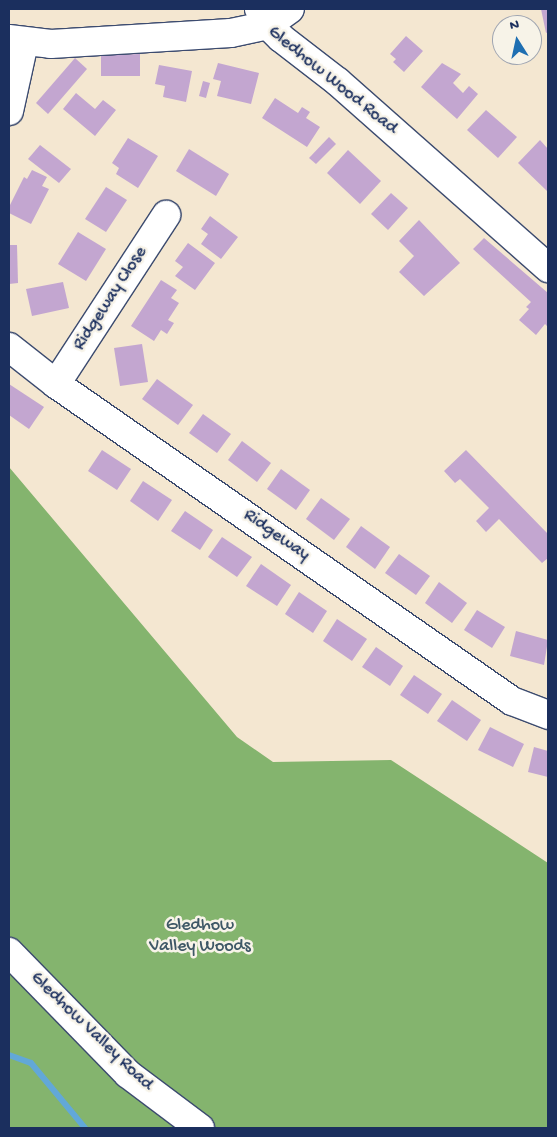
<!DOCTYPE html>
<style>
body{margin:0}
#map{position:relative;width:557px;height:1137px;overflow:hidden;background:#f4e7d1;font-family:"Gochi Hand",sans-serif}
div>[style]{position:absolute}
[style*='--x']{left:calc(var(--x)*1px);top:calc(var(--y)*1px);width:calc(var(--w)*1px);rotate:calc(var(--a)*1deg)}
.forest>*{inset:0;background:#84b46e}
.stream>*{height:6px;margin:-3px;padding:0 3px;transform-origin:3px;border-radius:3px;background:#62a8d8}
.building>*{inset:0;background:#c3a6d0}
.roads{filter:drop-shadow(1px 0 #3c4b6f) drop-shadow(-1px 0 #3c4b6f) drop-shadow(0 1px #3c4b6f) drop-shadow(0 -1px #3c4b6f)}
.minor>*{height:28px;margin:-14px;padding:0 14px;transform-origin:14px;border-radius:14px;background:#fff}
span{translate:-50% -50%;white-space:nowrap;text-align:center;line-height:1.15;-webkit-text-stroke:5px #f7f3e8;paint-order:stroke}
.street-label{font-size:18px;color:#1b2f5e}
.park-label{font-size:18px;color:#3e5866}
.frame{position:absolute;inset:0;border:10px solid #1b2f5e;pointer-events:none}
.north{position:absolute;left:492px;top:15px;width:50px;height:50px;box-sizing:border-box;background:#f7f3e8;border:1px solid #9fa5b1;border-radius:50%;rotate:350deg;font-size:14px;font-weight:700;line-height:20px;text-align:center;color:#1b2f5e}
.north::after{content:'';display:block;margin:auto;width:18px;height:22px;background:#1f6fb2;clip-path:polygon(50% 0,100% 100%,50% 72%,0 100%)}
</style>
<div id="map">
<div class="forest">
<i style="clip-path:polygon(9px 467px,237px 737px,273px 762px,391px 760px,548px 863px,548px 1128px,9px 1128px)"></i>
</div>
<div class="stream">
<i style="--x:9;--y:1055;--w:23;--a:20"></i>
<i style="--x:31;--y:1063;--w:85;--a:50.3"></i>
</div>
<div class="building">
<i style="clip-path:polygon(541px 9px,548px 9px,548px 32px,546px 33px)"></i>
<i style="clip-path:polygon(406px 36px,423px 51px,404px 72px,393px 62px,396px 59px,390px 54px)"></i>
<i style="clip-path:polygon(140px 54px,140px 76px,101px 76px,101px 55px)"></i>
<i style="clip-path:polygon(75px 58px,87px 69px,48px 114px,36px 103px)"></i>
<i style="clip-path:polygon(218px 63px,259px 73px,251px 104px,217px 96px,221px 81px,213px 79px)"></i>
<i style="clip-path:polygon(442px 63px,461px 74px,453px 83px,463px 93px,469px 86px,478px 94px,457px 119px,421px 87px)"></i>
<i style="clip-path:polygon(159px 65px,192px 71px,186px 102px,163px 97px,165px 86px,155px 84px)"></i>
<i style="clip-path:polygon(203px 81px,210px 83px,206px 98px,199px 96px)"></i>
<i style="clip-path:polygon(76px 93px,95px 109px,103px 100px,116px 110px,95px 136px,63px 109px)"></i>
<i style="clip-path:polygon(275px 98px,298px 113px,302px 107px,310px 112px,306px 118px,320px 127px,307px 147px,262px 118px)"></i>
<i style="clip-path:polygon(486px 110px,517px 137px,498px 158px,467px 130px)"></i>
<i style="clip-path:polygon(329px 137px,336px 144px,316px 164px,309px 158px)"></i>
<i style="clip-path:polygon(128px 138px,158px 156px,138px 188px,116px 174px,119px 168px,112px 163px)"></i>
<i style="clip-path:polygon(540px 140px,548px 149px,547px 191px,518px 163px)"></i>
<i style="clip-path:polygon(40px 145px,71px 169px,59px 183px,28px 159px)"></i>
<i style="clip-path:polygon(189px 149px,229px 174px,216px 196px,176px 171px)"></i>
<i style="clip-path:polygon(348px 150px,381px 181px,360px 204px,327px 173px)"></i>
<i style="clip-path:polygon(32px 170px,47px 177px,42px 186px,49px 189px,31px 224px,9px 213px,9px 207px,24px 177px,27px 179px)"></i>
<i style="clip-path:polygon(106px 187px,127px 200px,106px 232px,85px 219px)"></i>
<i style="clip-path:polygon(391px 193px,408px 208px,388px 230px,371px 214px)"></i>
<i style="clip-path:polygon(210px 216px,238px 237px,221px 259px,201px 244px,208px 234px,201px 229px)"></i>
<i style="clip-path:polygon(419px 220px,460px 263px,424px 296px,399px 272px,414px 256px,399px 241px)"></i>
<i style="clip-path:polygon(78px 232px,106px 249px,86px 281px,58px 264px)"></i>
<i style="clip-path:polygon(484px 238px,548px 293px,548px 327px,545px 324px,536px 335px,519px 320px,529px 309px,526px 307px,531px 302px,473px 249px)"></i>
<i style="clip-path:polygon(188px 243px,215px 263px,195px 290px,175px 276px,183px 267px,175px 261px)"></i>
<i style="clip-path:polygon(9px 245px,17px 245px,18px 283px,9px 284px)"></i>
<i style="clip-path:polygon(161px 280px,177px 290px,171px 298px,179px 303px,168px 320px,174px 323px,167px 334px,161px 330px,154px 341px,131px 326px)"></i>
<i style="clip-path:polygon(63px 282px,69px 308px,32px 316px,26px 289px)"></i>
<i style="clip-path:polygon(142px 344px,148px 382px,120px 386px,114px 348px)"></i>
<i style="clip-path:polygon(157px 379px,193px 405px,178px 425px,142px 399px)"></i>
<i style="clip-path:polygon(9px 384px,44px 407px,29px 429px,9px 415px)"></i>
<i style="clip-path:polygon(203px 414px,231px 434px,217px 453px,189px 433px)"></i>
<i style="clip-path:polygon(242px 441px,271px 463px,257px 482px,228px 460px)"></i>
<i style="clip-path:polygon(102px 450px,131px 469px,117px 490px,88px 471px)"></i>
<i style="clip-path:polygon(466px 450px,548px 534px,548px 558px,542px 563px,499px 519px,486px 532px,476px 521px,489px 508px,460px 479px,455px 483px,444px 471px)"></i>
<i style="clip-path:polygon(281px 469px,310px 490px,296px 510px,267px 489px)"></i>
<i style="clip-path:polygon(143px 481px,172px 500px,158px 521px,130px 501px)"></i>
<i style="clip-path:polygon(321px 498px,350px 519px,334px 540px,306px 519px)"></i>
<i style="clip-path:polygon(185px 511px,213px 530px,200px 550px,171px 531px)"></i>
<i style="clip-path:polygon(361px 526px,390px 547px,375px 569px,346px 547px)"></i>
<i style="clip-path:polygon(222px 537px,252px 557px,237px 577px,208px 557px)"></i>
<i style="clip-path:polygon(399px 554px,430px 576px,416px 595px,385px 573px)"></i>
<i style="clip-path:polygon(261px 564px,291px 585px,277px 606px,246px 586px)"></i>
<i style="clip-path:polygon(439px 582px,467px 603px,452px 623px,425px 603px)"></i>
<i style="clip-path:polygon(299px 592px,327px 611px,313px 633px,285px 614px)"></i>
<i style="clip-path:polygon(477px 610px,505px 627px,492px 648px,464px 630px)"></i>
<i style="clip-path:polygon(337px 619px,367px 639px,352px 661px,323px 641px)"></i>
<i style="clip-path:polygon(516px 631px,548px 640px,544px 665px,510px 656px)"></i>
<i style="clip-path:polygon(376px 647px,403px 666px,390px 686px,362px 667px)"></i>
<i style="clip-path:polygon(414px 675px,442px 694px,428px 714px,400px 695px)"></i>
<i style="clip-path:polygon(452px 700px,481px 720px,467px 741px,437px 721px)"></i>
<i style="clip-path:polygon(490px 727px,524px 744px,513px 767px,478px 750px)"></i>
<i style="clip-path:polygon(534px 747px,548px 751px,548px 777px,528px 772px)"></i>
</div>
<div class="roads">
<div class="minor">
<i style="--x:259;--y:9;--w:18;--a:61"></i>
<i style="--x:268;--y:25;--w:18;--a:45"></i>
<i style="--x:281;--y:38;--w:72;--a:37.7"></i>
<i style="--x:338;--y:82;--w:281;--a:41.5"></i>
<i style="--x:9;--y:39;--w:42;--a:6.8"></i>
<i style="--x:51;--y:44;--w:180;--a:-3.5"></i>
<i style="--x:231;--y:33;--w:38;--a:-12"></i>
<i style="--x:268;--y:25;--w:27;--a:-36"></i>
<i style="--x:9;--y:111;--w:70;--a:-77.6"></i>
<i style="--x:9;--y:347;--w:60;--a:38.2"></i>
<i style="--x:56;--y:384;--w:555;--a:34.81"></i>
<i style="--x:512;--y:701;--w:39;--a:21"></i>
<i style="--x:56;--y:384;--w:202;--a:-56.9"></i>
<i style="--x:9;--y:952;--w:170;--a:45.7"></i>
<i style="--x:128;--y:1074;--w:90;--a:36.9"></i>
</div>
</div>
<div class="street-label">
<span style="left:332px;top:81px;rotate:39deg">Gledhow Wood Road</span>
<span style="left:111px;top:299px;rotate:-57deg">Ridgeway Close</span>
<span style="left:276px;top:536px;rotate:35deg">Ridgeway</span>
<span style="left:91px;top:1032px;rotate:44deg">Gledhow Valley Road</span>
</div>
<div class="park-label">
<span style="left:200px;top:937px">Gledhow<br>Valley Woods</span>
</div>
<div class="frame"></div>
<div class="north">N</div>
</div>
